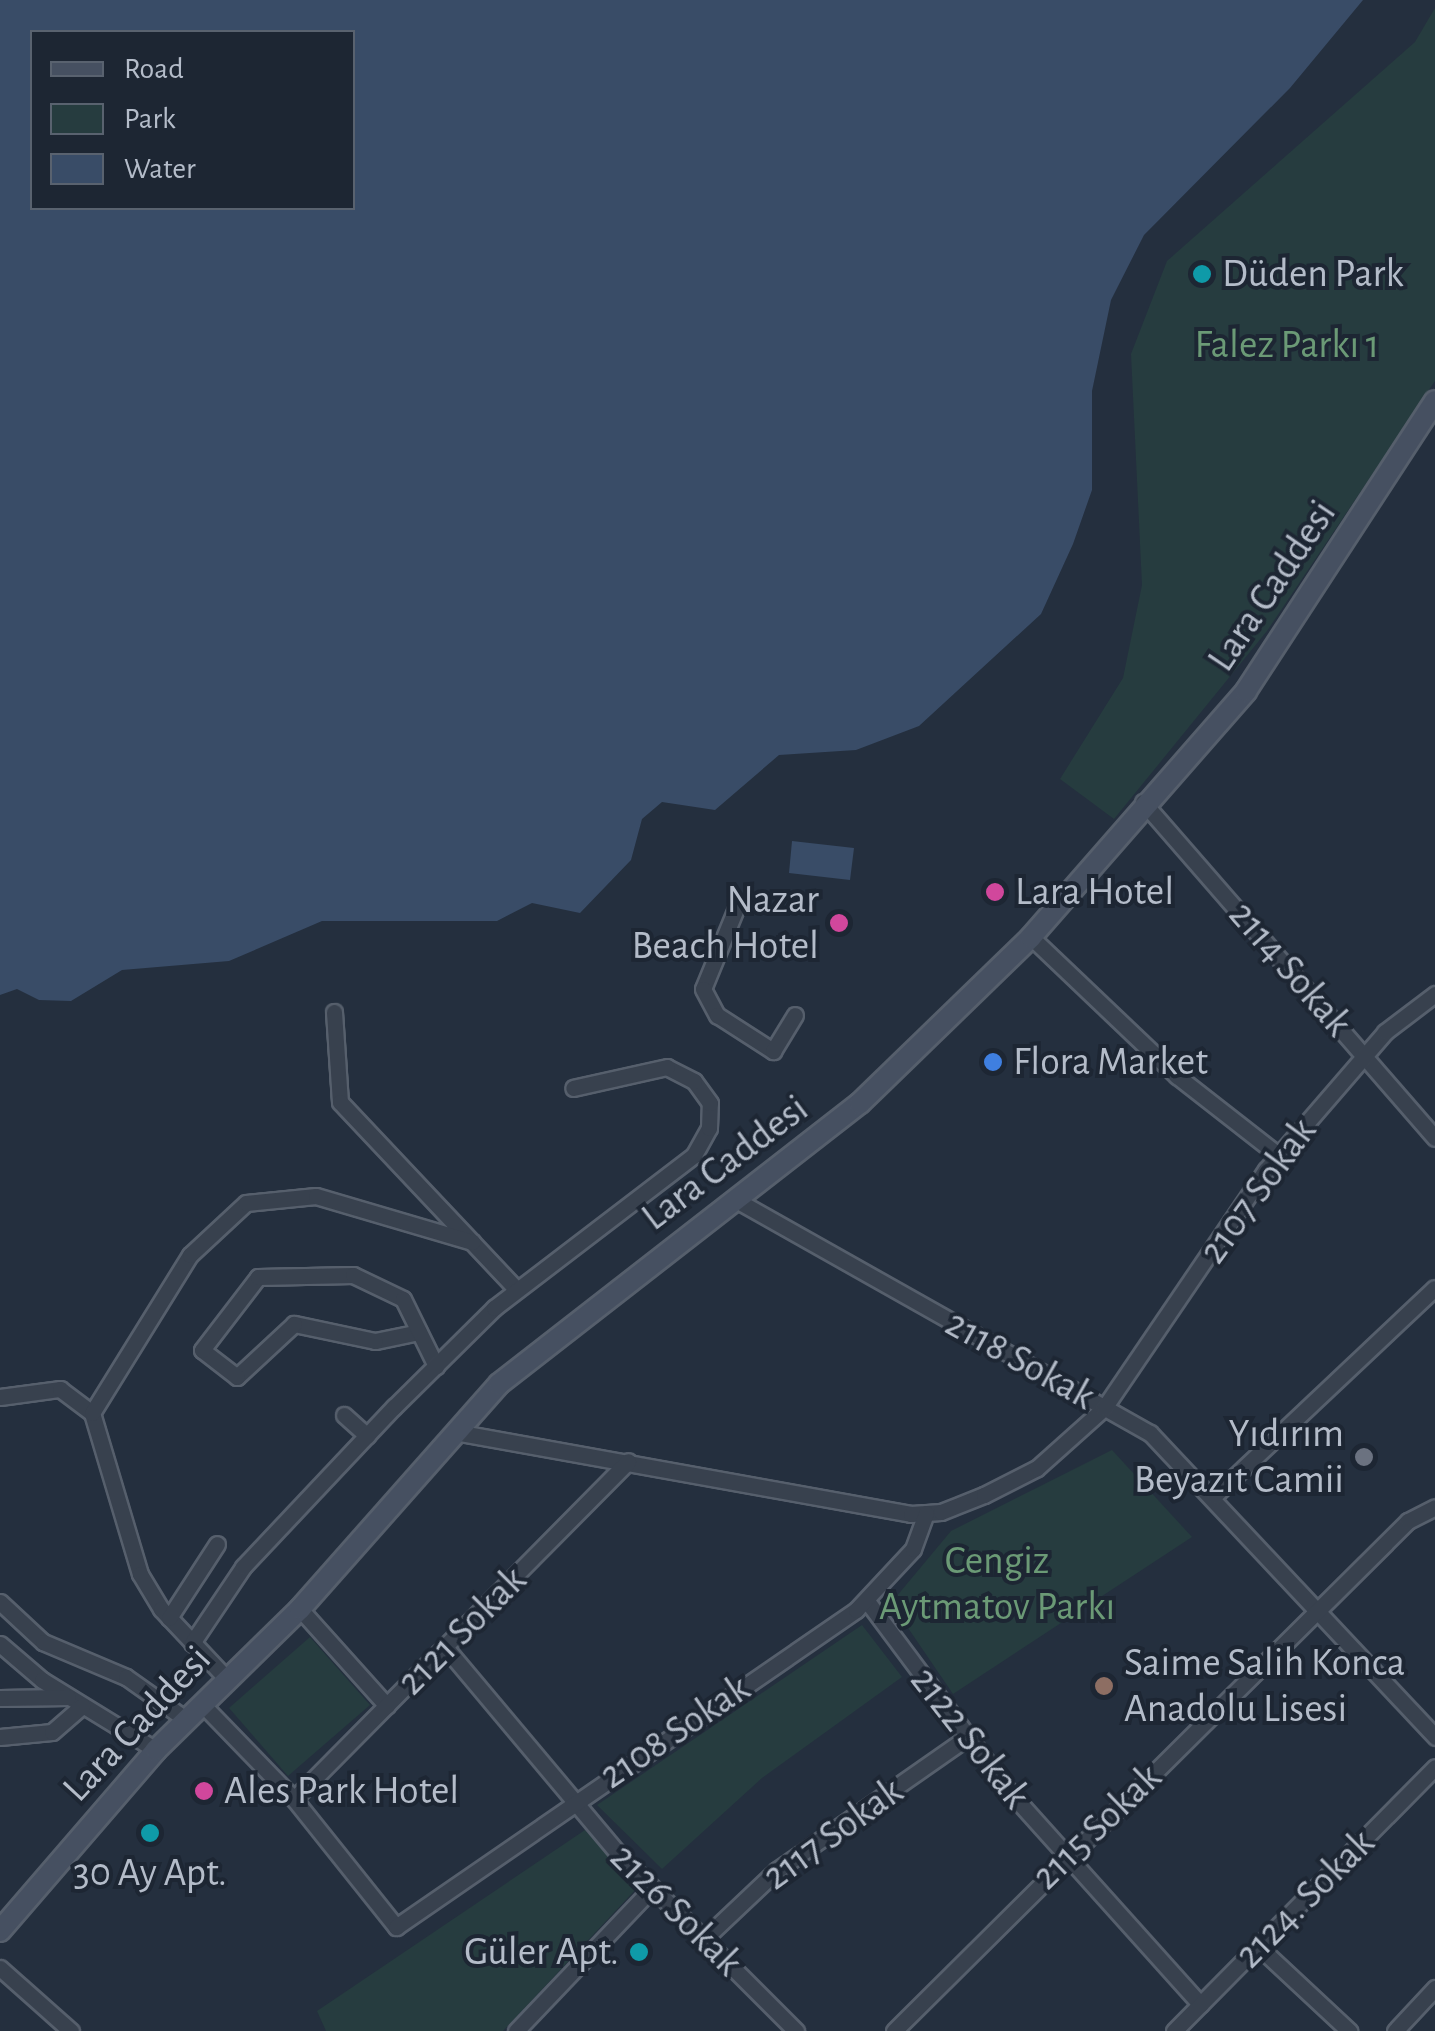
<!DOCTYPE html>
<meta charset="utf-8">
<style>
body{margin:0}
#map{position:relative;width:1435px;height:2031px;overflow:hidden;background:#242f3e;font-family:"Alegreya Sans",sans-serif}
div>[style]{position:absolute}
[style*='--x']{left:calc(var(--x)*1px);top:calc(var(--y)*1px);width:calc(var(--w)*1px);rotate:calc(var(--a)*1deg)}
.green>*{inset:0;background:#263c3f}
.water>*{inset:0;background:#394c67}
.roads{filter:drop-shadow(2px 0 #565f6c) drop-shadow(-2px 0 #565f6c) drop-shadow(0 2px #565f6c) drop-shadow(0 -2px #565f6c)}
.street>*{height:15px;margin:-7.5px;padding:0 7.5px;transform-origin:7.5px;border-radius:7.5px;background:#38414e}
.secondary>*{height:20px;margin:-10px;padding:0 10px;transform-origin:10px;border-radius:10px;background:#465061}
.dots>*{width:28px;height:28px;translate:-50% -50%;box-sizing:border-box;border:5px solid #1d2633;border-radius:50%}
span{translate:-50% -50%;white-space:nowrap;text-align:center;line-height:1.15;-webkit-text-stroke:8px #1d2633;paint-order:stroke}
.poi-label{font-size:40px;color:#b4bcc9}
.left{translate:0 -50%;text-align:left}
.right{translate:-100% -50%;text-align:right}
.park-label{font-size:40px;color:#6b9a76}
.street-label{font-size:40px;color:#b4bcc9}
.legend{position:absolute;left:30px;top:30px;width:325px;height:180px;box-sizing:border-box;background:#1d2633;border:2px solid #59626f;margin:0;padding:12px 18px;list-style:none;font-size:30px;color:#b4bcc9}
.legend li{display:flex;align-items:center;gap:20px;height:50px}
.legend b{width:50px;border:2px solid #59626f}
</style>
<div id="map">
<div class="green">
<i style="clip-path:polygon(1435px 8px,1435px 381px,1267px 631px,1114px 819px,1060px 779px,1123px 678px,1142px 585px,1131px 354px,1167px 261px,1415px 42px)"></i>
<i style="clip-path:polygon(1112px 1450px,1192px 1537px,953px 1694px,891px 1603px,951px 1531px)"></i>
<i style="clip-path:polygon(862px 1625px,902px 1677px,762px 1778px,662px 1869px,597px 1805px)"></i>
<i style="clip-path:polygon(310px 1637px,370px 1705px,288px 1776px,229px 1708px)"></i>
<i style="clip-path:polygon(585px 1830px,638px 1887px,503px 2031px,326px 2031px,317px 2011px)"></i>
</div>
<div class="water">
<i style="clip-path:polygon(evenodd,0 0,1363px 0,1290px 88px,1144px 235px,1111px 300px,1092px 391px,1092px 490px,1073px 544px,1041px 614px,919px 726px,856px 750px,779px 755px,715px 810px,662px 802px,642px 819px,631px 860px,580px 913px,532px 903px,497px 921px,322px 921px,229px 961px,122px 970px,71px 1001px,39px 1000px,17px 989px,0 995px,0 0,32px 32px,352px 32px,352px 208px,32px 208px,32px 32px)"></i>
<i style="clip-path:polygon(792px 841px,854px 848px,850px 880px,789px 873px)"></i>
</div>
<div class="roads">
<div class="street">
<i style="--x:1143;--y:802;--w:445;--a:49"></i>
<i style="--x:735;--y:911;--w:84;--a:112.3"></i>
<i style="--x:703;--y:989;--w:30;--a:62"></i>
<i style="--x:717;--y:1015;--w:67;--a:32.7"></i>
<i style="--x:773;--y:1051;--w:42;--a:-58.6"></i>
<i style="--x:1031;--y:937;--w:202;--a:43.6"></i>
<i style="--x:1177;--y:1076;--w:128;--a:38"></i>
<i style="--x:334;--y:1012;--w:90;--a:86.2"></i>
<i style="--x:340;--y:1102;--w:258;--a:46.7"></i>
<i style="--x:736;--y:1200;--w:475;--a:29.4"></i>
<i style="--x:1150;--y:1433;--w:417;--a:46.8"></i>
<i style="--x:419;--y:1332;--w:45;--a:168.4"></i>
<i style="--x:375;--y:1341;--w:83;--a:-168.1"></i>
<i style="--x:294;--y:1324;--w:78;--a:137.1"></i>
<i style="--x:237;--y:1377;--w:44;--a:-142.4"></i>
<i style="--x:202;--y:1350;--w:92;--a:-52.5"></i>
<i style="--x:258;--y:1277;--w:95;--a:-1.2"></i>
<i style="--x:353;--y:1275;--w:55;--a:25.6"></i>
<i style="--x:403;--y:1299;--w:75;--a:63.8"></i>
<i style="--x:0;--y:1397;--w:61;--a:-7.6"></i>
<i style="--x:60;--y:1389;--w:40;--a:37"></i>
<i style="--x:92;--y:1413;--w:168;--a:73.4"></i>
<i style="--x:140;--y:1574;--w:41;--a:59"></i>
<i style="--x:161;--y:1609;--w:96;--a:46.7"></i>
<i style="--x:92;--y:1413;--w:186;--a:-58.2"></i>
<i style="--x:190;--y:1255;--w:76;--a:-42.9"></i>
<i style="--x:246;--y:1203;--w:70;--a:-5.7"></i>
<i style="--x:316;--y:1196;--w:163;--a:16.4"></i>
<i style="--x:344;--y:1415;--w:31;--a:42"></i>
<i style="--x:455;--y:1432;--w:463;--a:10.2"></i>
<i style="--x:911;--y:1514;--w:30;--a:-4"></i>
<i style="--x:941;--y:1512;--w:46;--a:-21.6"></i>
<i style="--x:984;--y:1495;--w:59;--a:-27"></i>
<i style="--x:1037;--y:1468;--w:90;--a:-41.8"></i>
<i style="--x:1104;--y:1408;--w:288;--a:-55.8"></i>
<i style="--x:1266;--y:1170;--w:182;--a:-49.2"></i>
<i style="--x:1385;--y:1032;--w:63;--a:-37.2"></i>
<i style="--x:1214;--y:1496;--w:303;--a:-43.3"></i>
<i style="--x:867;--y:1601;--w:236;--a:53.3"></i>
<i style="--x:1008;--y:1790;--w:288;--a:48.1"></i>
<i style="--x:0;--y:1602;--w:59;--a:42.9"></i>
<i style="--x:43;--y:1642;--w:90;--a:22.9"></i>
<i style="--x:126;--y:1677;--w:72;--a:35.4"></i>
<i style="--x:300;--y:1609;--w:130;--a:48.1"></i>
<i style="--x:169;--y:1618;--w:88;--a:-57"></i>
<i style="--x:192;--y:1643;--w:92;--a:-56.1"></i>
<i style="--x:243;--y:1567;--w:220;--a:-46.7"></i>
<i style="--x:394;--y:1407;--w:141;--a:-44.7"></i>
<i style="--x:494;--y:1308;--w:252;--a:-37.4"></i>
<i style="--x:694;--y:1155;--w:31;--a:-61"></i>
<i style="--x:709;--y:1128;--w:25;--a:-88"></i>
<i style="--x:710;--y:1103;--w:27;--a:-126"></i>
<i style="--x:694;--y:1081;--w:30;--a:-153"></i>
<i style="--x:667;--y:1067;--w:96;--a:167.4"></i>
<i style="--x:0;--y:1644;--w:55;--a:40.6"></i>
<i style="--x:42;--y:1680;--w:134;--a:31.6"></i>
<i style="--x:445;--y:1647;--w:269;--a:50"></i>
<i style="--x:618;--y:1853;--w:252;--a:45"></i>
<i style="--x:0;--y:1698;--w:68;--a:-0.8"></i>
<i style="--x:201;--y:1703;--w:134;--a:45.9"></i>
<i style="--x:294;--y:1799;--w:164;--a:51.4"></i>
<i style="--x:396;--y:1927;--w:559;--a:-34.57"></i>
<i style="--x:856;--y:1610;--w:83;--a:-46.9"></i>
<i style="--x:913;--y:1549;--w:38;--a:-70"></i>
<i style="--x:0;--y:1737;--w:52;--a:-5.5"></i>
<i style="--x:52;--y:1732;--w:40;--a:-41"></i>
<i style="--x:294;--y:1799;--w:475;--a:-45.3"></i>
<i style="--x:704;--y:1939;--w:100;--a:-43.4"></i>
<i style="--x:777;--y:1870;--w:233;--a:-34.9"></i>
<i style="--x:1258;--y:1946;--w:125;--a:43"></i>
<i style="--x:0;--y:1968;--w:95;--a:41.6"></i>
<i style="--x:516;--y:2031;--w:197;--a:-46.4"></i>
<i style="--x:894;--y:2031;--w:724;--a:-44.78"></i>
<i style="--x:1408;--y:1521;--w:30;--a:-27"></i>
<i style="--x:1174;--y:2031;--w:371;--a:-45.3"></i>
<i style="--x:1395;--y:2031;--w:59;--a:-47.1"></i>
</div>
<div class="secondary">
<i style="--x:0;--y:1931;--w:239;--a:-49.2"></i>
<i style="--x:156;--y:1750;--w:202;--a:-44.4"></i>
<i style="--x:300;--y:1609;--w:300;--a:-48.5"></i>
<i style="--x:499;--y:1384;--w:457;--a:-37.9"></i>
<i style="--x:860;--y:1103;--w:238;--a:-44.1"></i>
<i style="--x:1031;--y:937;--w:327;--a:-48.8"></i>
<i style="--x:1246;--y:691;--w:346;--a:-56.9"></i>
</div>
</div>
<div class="dots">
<i style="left:1202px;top:274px;background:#0f9aa8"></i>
<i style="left:995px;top:892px;background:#d1479c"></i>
<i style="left:839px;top:923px;background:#d1479c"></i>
<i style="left:993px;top:1062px;background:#3f7fe0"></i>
<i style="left:1364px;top:1457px;background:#6b7280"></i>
<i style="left:1104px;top:1686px;background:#8d6e63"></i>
<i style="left:204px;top:1791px;background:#d1479c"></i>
<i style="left:150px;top:1833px;background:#0f9aa8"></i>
<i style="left:639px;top:1952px;background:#0f9aa8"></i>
</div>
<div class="poi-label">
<span class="left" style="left:1222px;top:274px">Düden Park</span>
<span class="left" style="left:1015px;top:892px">Lara Hotel</span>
<span class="right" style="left:819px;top:923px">Nazar<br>Beach Hotel</span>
<span class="left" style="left:1013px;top:1062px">Flora Market</span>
<span class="right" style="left:1344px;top:1457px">Yıdırım<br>Beyazıt Camii</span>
<span class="left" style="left:1124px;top:1686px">Saime Salih Konca<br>Anadolu Lisesi</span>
<span class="left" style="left:224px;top:1791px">Ales Park Hotel</span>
<span style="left:150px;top:1873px">30 Ay Apt.</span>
<span class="right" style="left:619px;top:1952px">Güler Apt.</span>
</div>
<div class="park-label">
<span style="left:1287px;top:345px">Falez Parkı 1</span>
<span style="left:997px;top:1584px">Cengiz<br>Aytmatov Parkı</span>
</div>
<div class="street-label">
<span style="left:1272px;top:586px;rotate:-56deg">Lara Caddesi</span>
<span style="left:1290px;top:969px;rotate:49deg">2114 Sokak</span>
<span style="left:725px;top:1163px;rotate:-37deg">Lara Caddesi</span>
<span style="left:1258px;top:1191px;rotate:-54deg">2107 Sokak</span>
<span style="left:1020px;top:1360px;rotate:29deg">2118 Sokak</span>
<span style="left:462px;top:1631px;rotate:-45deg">2121 Sokak</span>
<span style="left:137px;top:1724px;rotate:-47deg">Lara Caddesi</span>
<span style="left:675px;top:1732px;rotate:-34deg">2108 Sokak</span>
<span style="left:970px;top:1738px;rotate:52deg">2122 Sokak</span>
<span style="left:1097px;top:1827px;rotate:-44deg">2115 Sokak</span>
<span style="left:833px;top:1834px;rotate:-36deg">2117 Sokak</span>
<span style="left:1305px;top:1899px;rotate:-45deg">2124. Sokak</span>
<span style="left:676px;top:1910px;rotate:45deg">2126 Sokak</span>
</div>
<ul class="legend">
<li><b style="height:12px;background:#465061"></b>Road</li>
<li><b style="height:28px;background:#263c3f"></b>Park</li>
<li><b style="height:28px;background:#394c67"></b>Water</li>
</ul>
</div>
